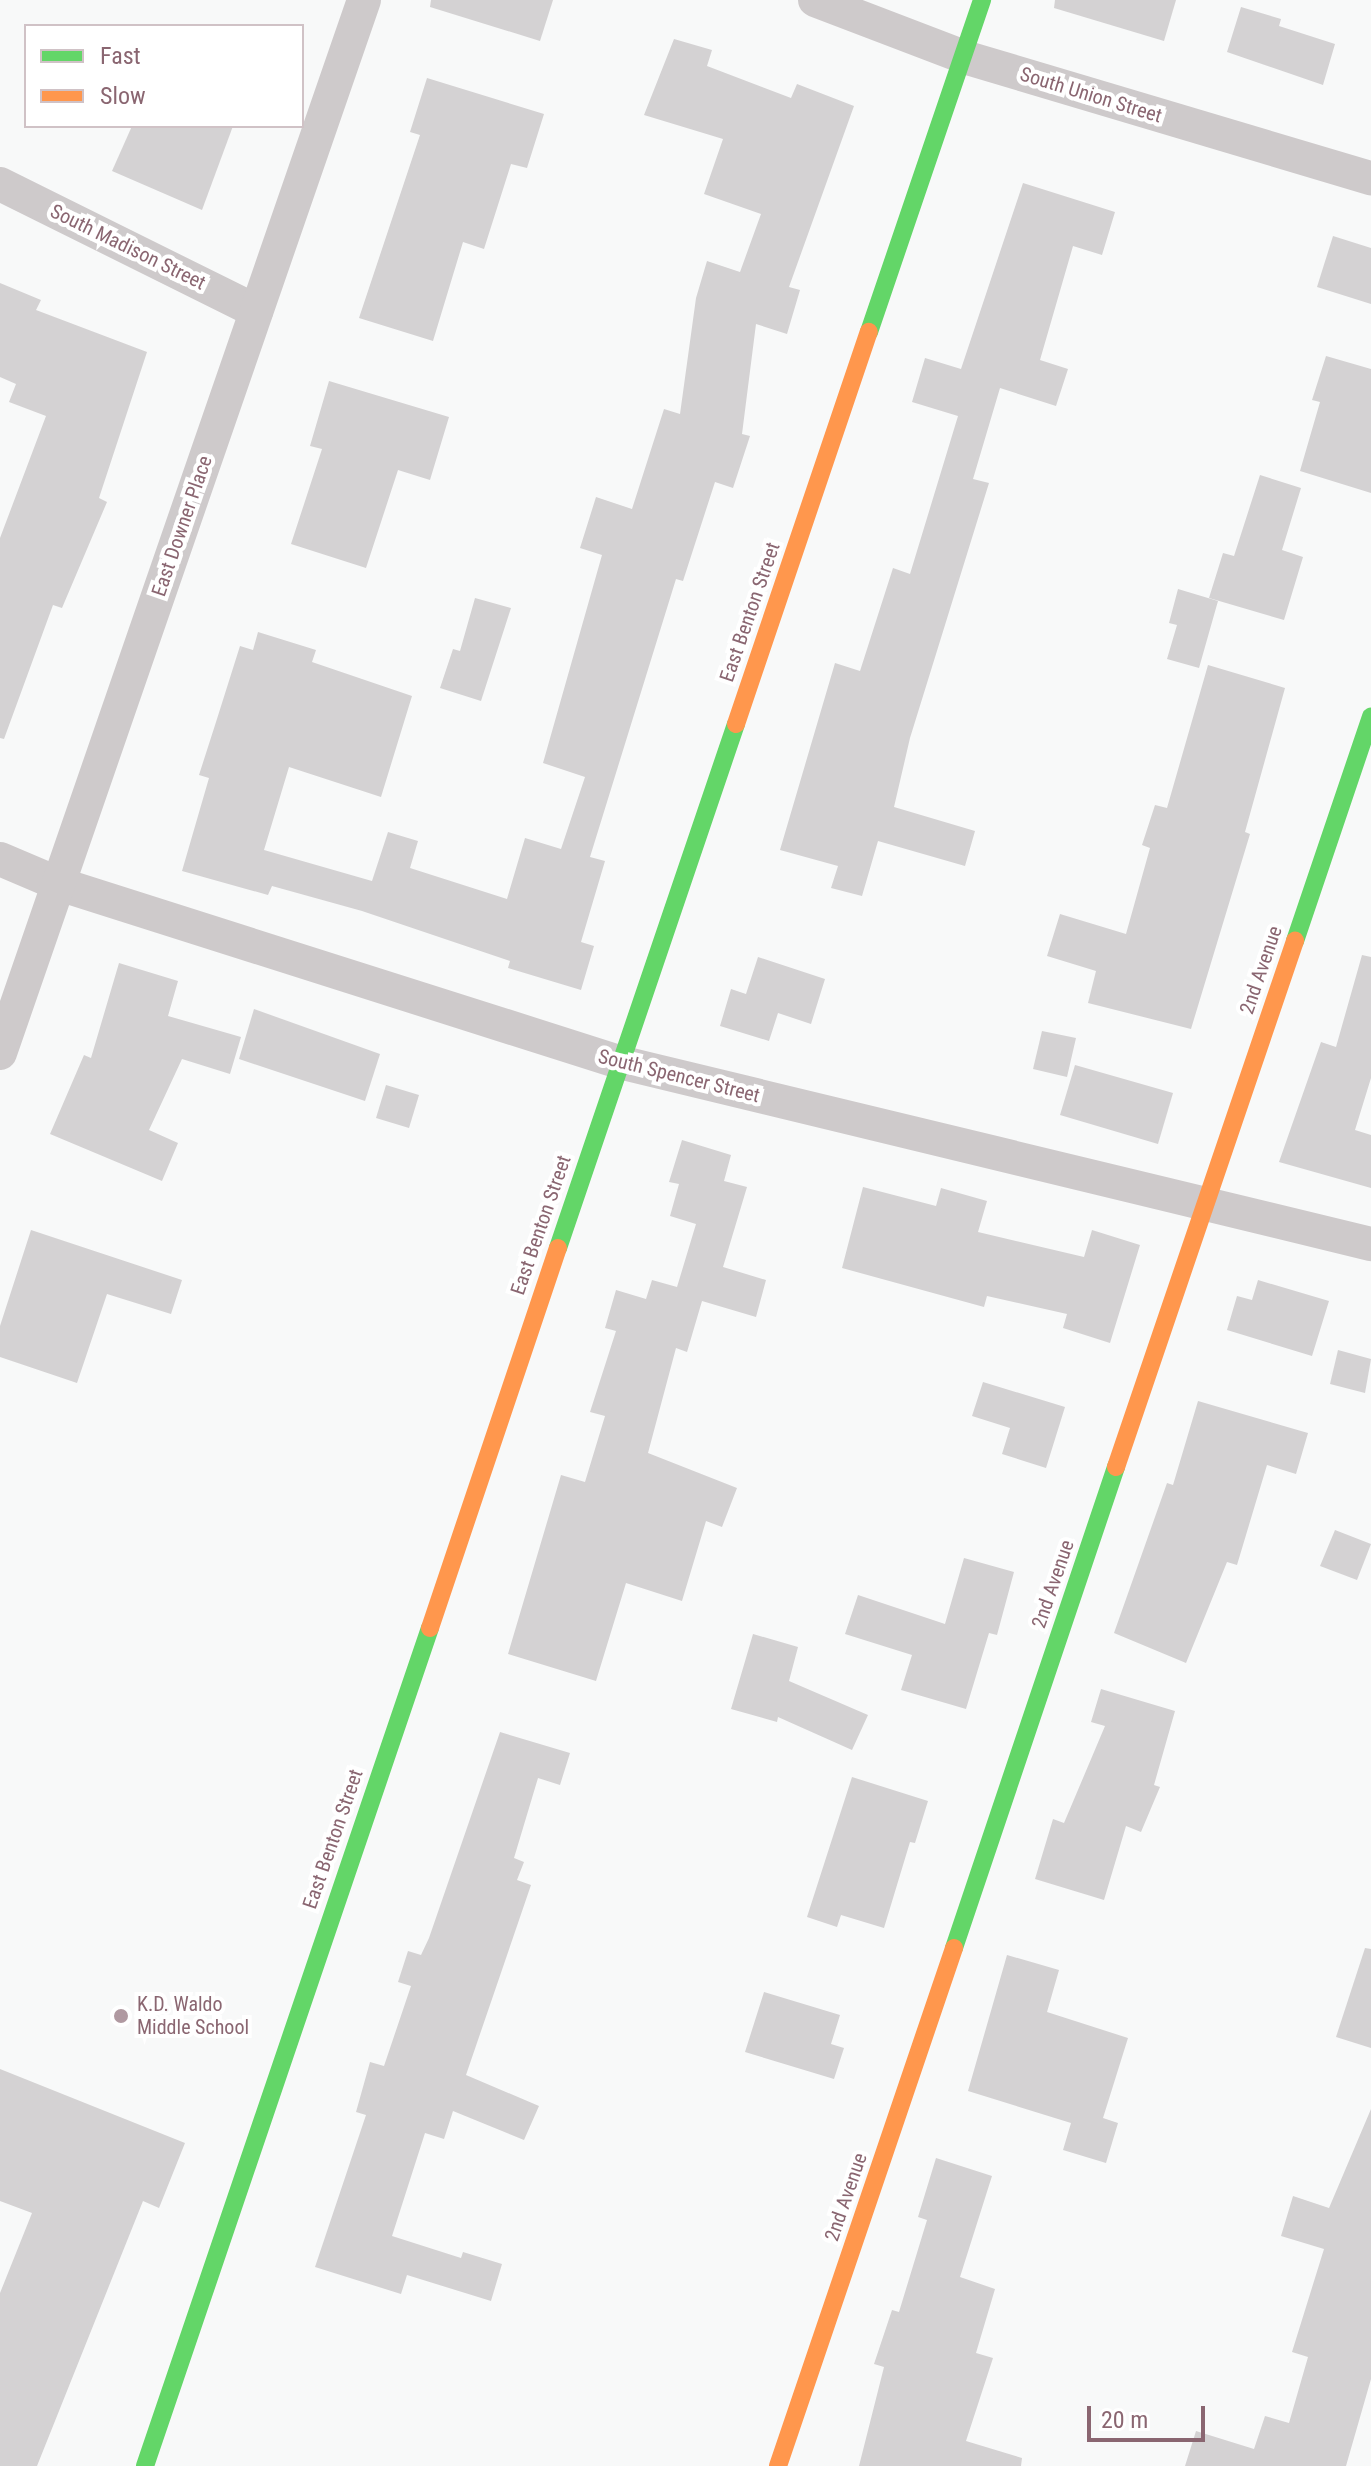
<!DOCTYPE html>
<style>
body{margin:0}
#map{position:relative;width:1371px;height:2466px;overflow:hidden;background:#f8f9f9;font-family:"Roboto Condensed",sans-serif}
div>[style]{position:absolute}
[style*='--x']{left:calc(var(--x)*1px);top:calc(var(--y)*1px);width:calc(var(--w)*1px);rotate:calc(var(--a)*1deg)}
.building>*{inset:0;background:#d4d2d3}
.street>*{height:34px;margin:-17px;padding:0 17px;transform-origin:17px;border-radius:17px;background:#cecacb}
.fast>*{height:18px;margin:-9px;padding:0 9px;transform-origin:9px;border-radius:9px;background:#63d668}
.slow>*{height:18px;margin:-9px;padding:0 9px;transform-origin:9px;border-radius:9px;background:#ff974d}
.dots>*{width:22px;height:22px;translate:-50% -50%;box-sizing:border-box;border:4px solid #fff;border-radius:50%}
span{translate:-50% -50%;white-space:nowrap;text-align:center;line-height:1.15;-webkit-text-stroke:8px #fff;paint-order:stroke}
.street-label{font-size:20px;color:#8a6671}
.poi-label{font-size:20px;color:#8a6671}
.left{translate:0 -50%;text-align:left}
.legend{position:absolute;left:24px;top:24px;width:280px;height:104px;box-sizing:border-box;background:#fff;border:2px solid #d0c2c6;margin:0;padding:10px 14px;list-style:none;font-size:24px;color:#8a6671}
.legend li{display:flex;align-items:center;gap:16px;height:40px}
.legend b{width:40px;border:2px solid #d0c2c6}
.scale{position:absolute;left:1087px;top:2406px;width:118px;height:36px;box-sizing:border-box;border:4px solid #8a6671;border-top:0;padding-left:10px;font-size:24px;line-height:28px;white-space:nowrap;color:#8a6671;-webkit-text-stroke:6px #fff;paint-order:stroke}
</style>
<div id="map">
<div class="building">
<i style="clip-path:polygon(431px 0,553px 0,540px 41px,430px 7px)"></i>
<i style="clip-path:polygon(1055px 0,1176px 0,1164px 41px,1054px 8px)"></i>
<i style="clip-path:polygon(1241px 7px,1281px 19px,1279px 26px,1335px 44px,1323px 85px,1227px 52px)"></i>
<i style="clip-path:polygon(674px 39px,712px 50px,707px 66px,791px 98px,797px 84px,854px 106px,789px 287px,800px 290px,787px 334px,756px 324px,742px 434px,750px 436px,733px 488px,715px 482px,683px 581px,676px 579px,590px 857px,605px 861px,581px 942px,594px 946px,581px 990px,508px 968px,510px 961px,362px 911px,272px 886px,268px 895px,182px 871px,209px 778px,199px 775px,216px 722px,240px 646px,253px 650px,258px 632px,316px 650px,312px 662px,412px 696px,381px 797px,289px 767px,264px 850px,372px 881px,388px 832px,418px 841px,410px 868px,507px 899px,525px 838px,561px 849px,585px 777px,543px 763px,602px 555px,580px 548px,596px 497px,632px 509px,664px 409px,680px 414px,696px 298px,707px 261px,740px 272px,761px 214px,704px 194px,723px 139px,644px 115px)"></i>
<i style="clip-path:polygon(427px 78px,544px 114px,527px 168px,511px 164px,484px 249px,463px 242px,433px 341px,359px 318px,420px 135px,410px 132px)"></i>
<i style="clip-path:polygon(132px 126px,233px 126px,202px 210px,112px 171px)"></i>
<i style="clip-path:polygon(1023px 183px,1115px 212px,1102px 255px,1073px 246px,1040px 360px,1068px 369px,1056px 406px,1000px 388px,973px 479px,989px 483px,910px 738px,894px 807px,975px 831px,965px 866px,878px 841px,862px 896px,831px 888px,838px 866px,780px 850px,835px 663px,860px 671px,893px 568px,910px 574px,958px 416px,912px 402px,925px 358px,961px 369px)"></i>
<i style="clip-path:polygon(1333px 236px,1371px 248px,1371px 304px,1317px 287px)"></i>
<i style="clip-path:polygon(0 283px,41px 300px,36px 310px,147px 352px,99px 498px,107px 502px,62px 608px,53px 605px,4px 739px,0 738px,0 538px,46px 416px,9px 402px,16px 384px,0 377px)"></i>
<i style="clip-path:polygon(1326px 356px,1371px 369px,1371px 493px,1300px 471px,1320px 402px,1312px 400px)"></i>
<i style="clip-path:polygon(329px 381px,449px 417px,430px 480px,398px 470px,366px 568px,291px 544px,322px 449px,310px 446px)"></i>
<i style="clip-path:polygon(1260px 475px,1301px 488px,1282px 550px,1303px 557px,1284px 620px,1209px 598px,1223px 553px,1234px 556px)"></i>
<i style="clip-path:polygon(1178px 589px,1218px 601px,1199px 668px,1167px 659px,1177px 625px,1169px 623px)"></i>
<i style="clip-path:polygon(475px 598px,511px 608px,481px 701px,440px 688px,453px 649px,460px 651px)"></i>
<i style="clip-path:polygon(1208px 665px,1285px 688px,1245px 832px,1250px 834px,1191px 1029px,1088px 1003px,1096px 971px,1047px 956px,1060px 914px,1126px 934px,1150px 848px,1142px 845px,1155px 805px,1167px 808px)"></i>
<i style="clip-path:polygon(1362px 955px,1371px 957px,1371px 1078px,1355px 1130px,1371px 1135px,1371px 1188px,1279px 1162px,1321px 1042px,1336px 1047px)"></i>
<i style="clip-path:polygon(758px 957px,825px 979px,811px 1024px,778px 1013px,769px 1041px,720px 1026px,731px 989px,746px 994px)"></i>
<i style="clip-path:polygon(119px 963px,178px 981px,168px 1016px,241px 1037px,230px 1074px,182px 1059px,149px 1130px,178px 1143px,162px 1181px,50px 1134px,84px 1055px,91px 1058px)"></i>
<i style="clip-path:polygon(254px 1009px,380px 1054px,365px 1101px,239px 1059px)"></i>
<i style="clip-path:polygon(1042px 1031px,1076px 1038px,1067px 1077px,1033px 1069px)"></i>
<i style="clip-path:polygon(1075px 1065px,1173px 1093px,1158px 1144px,1060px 1115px)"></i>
<i style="clip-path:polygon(386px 1085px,419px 1095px,409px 1128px,376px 1118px)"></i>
<i style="clip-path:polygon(682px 1140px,731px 1155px,724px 1181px,747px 1187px,723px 1267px,766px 1280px,756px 1317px,702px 1301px,687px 1352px,676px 1348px,648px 1453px,737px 1488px,722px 1527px,706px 1521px,682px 1601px,626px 1583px,596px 1681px,508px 1654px,561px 1475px,585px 1482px,605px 1416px,590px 1412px,616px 1331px,605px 1328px,616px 1290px,646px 1299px,652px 1280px,677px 1287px,696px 1224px,670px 1216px,679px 1184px,669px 1182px)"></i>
<i style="clip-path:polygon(863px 1187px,936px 1206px,941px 1188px,987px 1201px,978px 1232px,1084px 1257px,1092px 1230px,1140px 1245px,1110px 1343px,1063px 1328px,1067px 1314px,987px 1296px,984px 1307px,842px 1268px)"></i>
<i style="clip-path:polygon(31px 1230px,182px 1280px,171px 1314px,107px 1294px,77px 1383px,0 1357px,0 1326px)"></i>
<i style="clip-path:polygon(1258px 1280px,1329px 1301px,1312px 1356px,1227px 1330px,1237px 1296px,1252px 1300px)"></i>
<i style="clip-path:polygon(1338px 1350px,1371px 1359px,1365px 1393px,1330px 1384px)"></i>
<i style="clip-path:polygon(983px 1382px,1065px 1407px,1046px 1468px,1002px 1454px,1010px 1428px,972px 1416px)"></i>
<i style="clip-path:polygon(1198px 1401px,1308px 1433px,1296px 1474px,1267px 1465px,1237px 1565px,1227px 1562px,1186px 1663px,1114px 1633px,1167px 1483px,1173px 1485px)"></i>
<i style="clip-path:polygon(1335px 1530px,1371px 1544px,1357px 1580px,1320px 1566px)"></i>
<i style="clip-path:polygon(964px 1558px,1014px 1572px,997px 1635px,989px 1633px,966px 1709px,901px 1690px,912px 1655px,845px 1634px,858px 1595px,945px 1624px)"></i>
<i style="clip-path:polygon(753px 1634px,798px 1647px,789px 1681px,868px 1715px,852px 1750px,778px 1717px,777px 1722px,731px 1709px)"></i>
<i style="clip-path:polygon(1101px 1689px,1175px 1711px,1154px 1785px,1160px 1787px,1141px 1832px,1126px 1826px,1104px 1900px,1035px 1879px,1053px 1819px,1064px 1823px,1105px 1726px,1091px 1722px)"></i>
<i style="clip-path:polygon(500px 1732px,570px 1753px,560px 1785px,538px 1778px,514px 1858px,524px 1862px,517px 1880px,531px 1885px,466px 2075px,539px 2106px,524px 2140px,453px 2111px,444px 2139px,425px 2133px,392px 2236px,461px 2258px,463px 2252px,502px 2264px,491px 2301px,407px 2275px,401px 2294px,315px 2267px,366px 2115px,356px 2112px,370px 2062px,384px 2066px,411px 1986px,398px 1982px,408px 1951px,421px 1955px,429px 1938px)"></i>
<i style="clip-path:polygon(852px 1777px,928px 1801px,915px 1843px,910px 1842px,884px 1928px,841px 1915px,837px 1927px,807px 1917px)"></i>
<i style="clip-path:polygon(1365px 1948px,1371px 1949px,1371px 2048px,1336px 2037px)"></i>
<i style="clip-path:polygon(1007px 1955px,1059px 1970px,1047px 2012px,1128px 2038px,1103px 2118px,1118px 2123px,1106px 2163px,1063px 2150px,1071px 2123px,968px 2091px)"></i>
<i style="clip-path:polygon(764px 1992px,840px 2015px,831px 2044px,844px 2048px,834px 2079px,745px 2052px)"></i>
<i style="clip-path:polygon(0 2069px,185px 2143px,159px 2208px,143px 2201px,37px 2466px,0 2466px,0 2293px,32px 2213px,0 2201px)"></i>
<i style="clip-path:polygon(1371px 2109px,1371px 2379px,1346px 2466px,1185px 2466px,1196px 2431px,1254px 2449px,1265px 2416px,1289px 2423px,1308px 2357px,1292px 2352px,1324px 2249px,1281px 2236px,1293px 2196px,1329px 2208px)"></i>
<i style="clip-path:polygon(936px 2158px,992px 2176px,960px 2277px,995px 2289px,976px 2353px,993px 2358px,966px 2441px,1022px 2458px,1021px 2466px,859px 2466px,884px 2367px,874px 2364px,892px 2310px,899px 2312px,927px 2220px,918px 2217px)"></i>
</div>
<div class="street">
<i style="--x:815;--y:0;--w:160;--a:20.9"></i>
<i style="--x:964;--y:57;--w:425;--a:16.6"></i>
<i style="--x:0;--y:184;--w:286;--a:26.4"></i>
<i style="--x:0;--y:859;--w:64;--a:23"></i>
<i style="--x:59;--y:884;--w:588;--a:17.63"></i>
<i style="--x:619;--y:1062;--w:774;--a:13.61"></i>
<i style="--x:0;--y:1053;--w:1114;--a:-70.93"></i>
</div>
<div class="fast">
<i style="--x:869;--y:332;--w:351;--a:-71.2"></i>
<i style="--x:1295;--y:941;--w:237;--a:-71.3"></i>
<i style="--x:558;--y:1248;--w:553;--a:-71.24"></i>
<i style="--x:954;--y:1948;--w:508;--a:-71.39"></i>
<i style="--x:145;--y:2466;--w:885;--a:-71.22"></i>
</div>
<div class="slow">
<i style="--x:736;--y:724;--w:414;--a:-71.3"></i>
<i style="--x:1116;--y:1467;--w:556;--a:-71.21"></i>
<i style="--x:430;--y:1628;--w:401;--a:-71.4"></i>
<i style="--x:778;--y:2466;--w:547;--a:-71.23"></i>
</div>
<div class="dots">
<i style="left:121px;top:2016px;background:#b099a1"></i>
</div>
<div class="street-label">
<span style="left:1091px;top:95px;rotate:17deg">South Union Street</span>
<span style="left:128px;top:247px;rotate:26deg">South Madison Street</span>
<span style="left:182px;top:526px;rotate:-71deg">East Downer Place</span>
<span style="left:750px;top:612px;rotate:-71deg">East Benton Street</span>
<span style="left:1261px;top:970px;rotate:-71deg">2nd Avenue</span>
<span style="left:679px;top:1076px;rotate:14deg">South Spencer Street</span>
<span style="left:541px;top:1225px;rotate:-71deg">East Benton Street</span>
<span style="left:1053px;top:1584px;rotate:-71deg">2nd Avenue</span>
<span style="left:333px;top:1839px;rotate:-71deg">East Benton Street</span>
<span style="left:846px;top:2197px;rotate:-71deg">2nd Avenue</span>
</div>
<div class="poi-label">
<span class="left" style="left:137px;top:2016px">K.D. Waldo<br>Middle School</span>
</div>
<ul class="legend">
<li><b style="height:10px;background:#63d668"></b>Fast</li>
<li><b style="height:10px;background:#ff974d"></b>Slow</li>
</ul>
<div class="scale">20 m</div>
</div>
